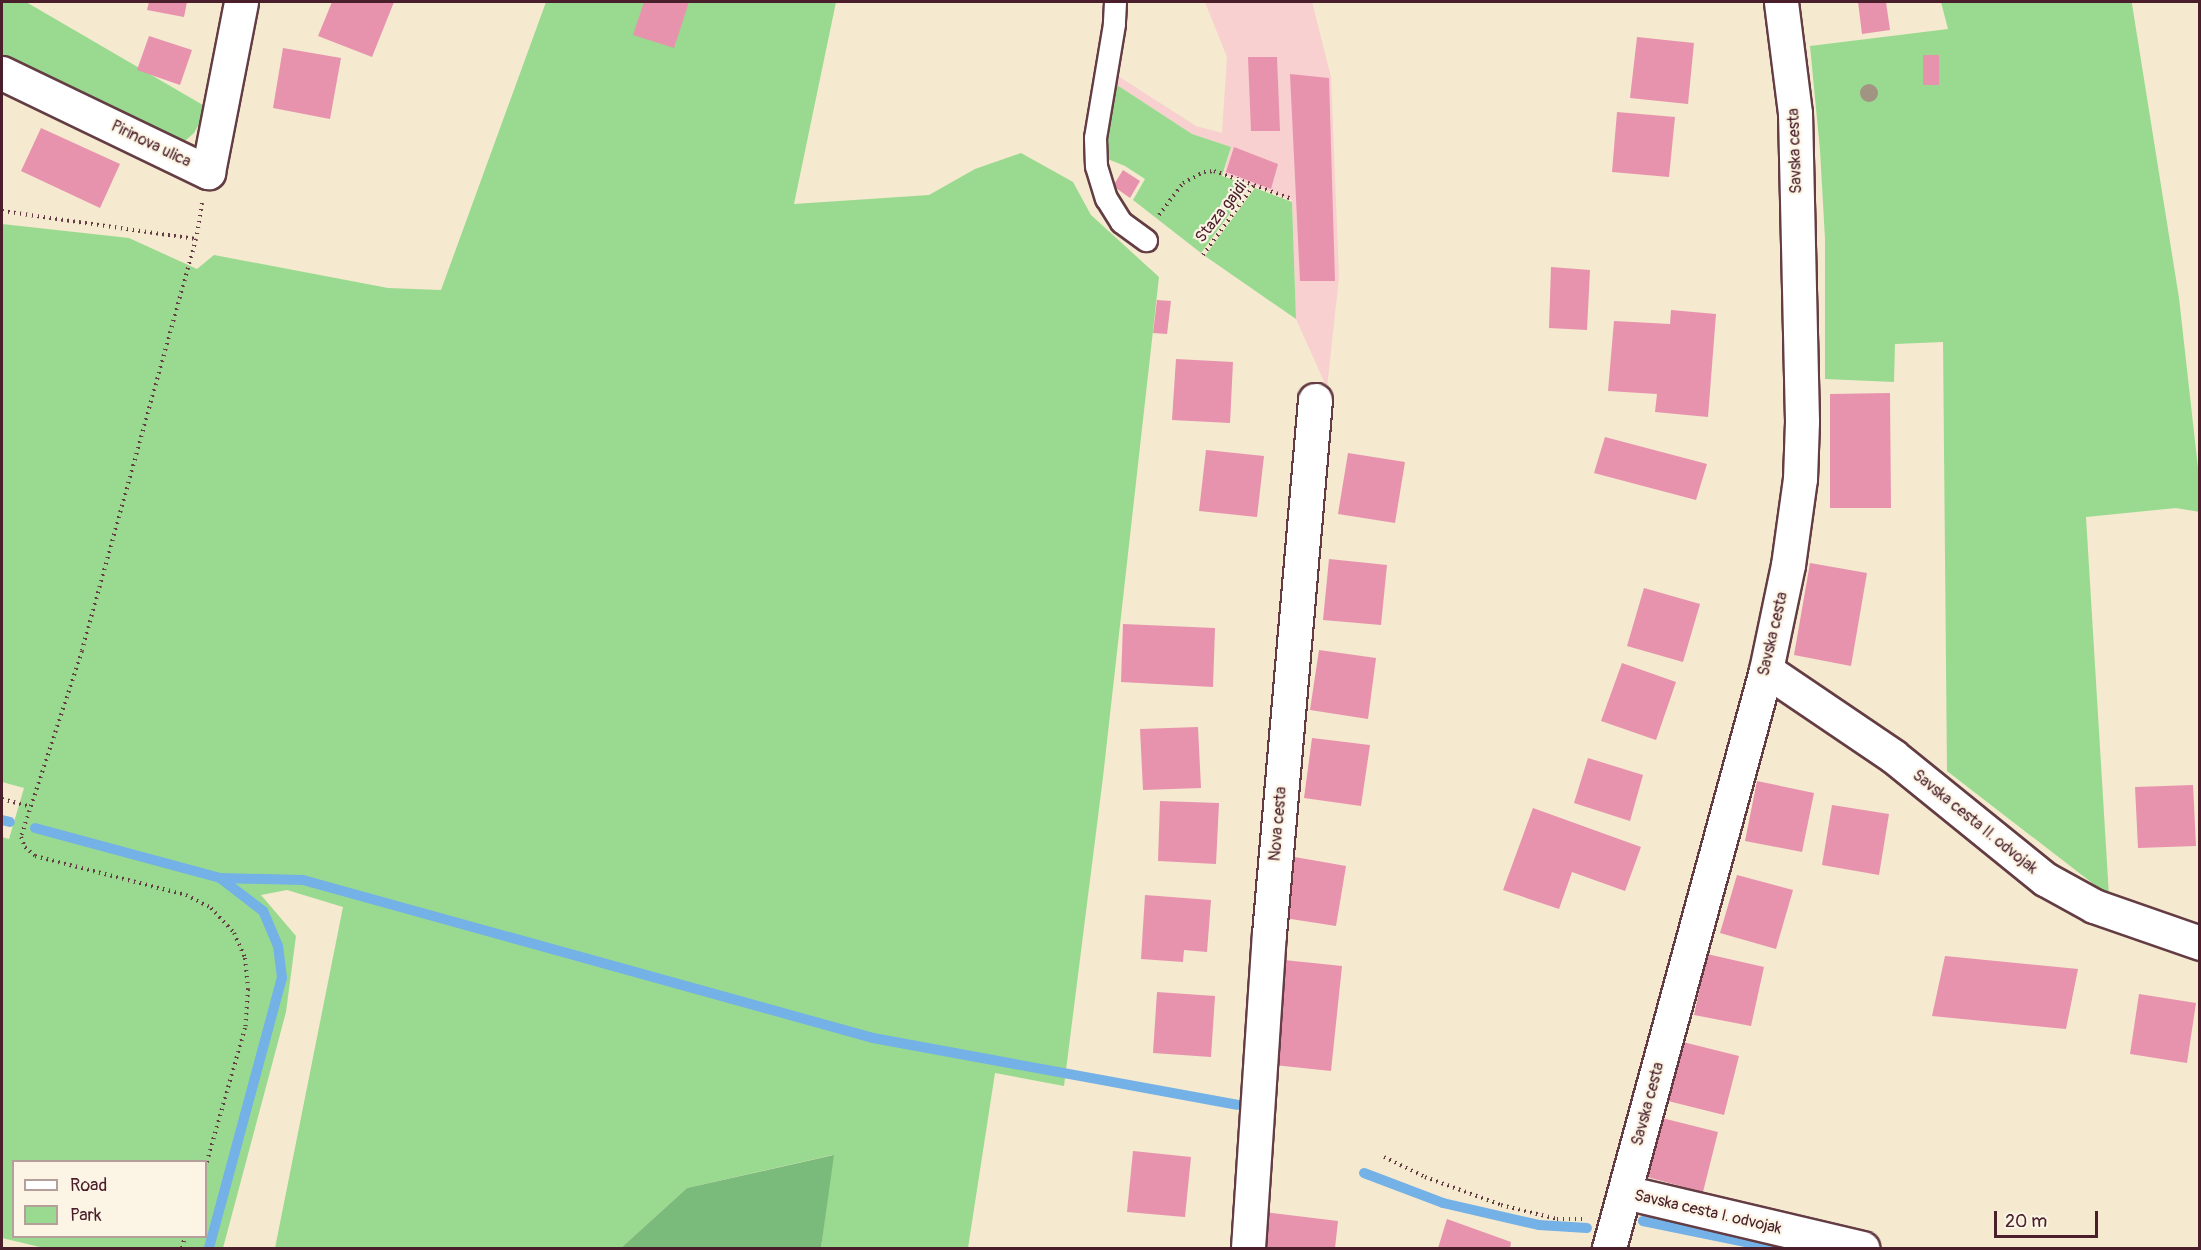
<!DOCTYPE html>
<style>
body{margin:0}
#map{position:relative;width:2201px;height:1250px;overflow:hidden;background:#f5e9cf;font-family:Pangolin,sans-serif}
div>[style]{position:absolute}
[style*='--x']{left:calc(var(--x)*1px);top:calc(var(--y)*1px);width:calc(var(--w)*1px);rotate:calc(var(--a)*1deg)}
.built>*{inset:0;background:#f7d0cf}
.green>*{inset:0;background:#99da90}
.forest>*{inset:0;background:#7aba7a}
.stream>*{height:10px;margin:-5px;padding:0 5px;transform-origin:5px;border-radius:5px;background:#73b1e6}
.building>*{inset:0;background:#e793ae}
.path>*{height:4px;margin-top:-2px;transform-origin:0;background:repeating-linear-gradient(90deg,#643d44 0 1.5px,transparent 0 6px)}
.roads{filter:drop-shadow(2px 0 #643d44) drop-shadow(-2px 0 #643d44) drop-shadow(0 2px #643d44) drop-shadow(0 -2px #643d44)}
.service>*{height:21px;margin:-10.5px;padding:0 10.5px;transform-origin:10.5px;border-radius:10.5px;background:#fff}
.minor>*{height:33px;margin:-16.5px;padding:0 16.5px;transform-origin:16.5px;border-radius:16.5px;background:#fff}
.tertiary>*{height:33px;margin:-16.5px;padding:0 16.5px;transform-origin:16.5px;border-radius:16.5px;background:#fff}
.trees>*{width:18px;height:18px;margin:-9px;border-radius:50%;background:#a29483}
span{translate:-50% -50%;white-space:nowrap;text-align:center;line-height:1.15;-webkit-text-stroke:4.5px #fcf5e5;paint-order:stroke}
.street-label{font-size:16px;color:#4a1f2b}
.frame{position:absolute;inset:0;border:3px solid #4a1f2b;pointer-events:none}
.legend{position:absolute;left:12px;top:1160px;width:195px;height:78px;box-sizing:border-box;background:#fcf5e5;border:2px solid #b59f9b;margin:0;padding:8px 10px;list-style:none;font-size:18px;color:#4a1f2b}
.legend li{display:flex;align-items:center;gap:12px;height:30px}
.legend b{width:30px;border:2px solid #b59f9b}
.scale{position:absolute;left:1994px;top:1211px;width:104px;height:27px;box-sizing:border-box;border:3px solid #4a1f2b;border-top:0;padding-left:8px;font-size:18px;line-height:21px;white-space:nowrap;color:#4a1f2b;-webkit-text-stroke:4px #fcf5e5;paint-order:stroke}
</style>
<div id="map">
<div class="built">
<i style="clip-path:polygon(1205px 2px,1312px 2px,1331px 77px,1339px 277px,1327px 388px,1296px 319px,1292px 200px,1224px 174px,1231px 147px,1192px 134px,1117px 85px,1107px 69px,1196px 126px,1222px 133px,1227px 57px)"></i>
</div>
<div class="green">
<i style="clip-path:polygon(2px 2px,26px 2px,208px 108px,194px 133px,185px 141px,174px 144px,2px 63px)"></i>
<i style="clip-path:polygon(evenodd,546px 2px,836px 2px,794px 204px,929px 195px,975px 169px,1021px 153px,1073px 182px,1091px 215px,1159px 277px,1103px 777px,1064px 1086px,995px 1073px,968px 1248px,821px 1248px,833px 1155px,687px 1188px,621px 1248px,275px 1248px,343px 907px,287px 890px,261px 895px,296px 936px,286px 1012px,223px 1248px,44px 1248px,2px 1238px,2px 837px,9px 839px,24px 788px,2px 782px,2px 224px,129px 238px,197px 269px,214px 255px,388px 288px,441px 290px,546px 2px,14px 1162px,206px 1162px,206px 1236px,14px 1236px,14px 1162px)"></i>
<i style="clip-path:polygon(1941px 2px,2132px 2px,2132px 4px,2179px 298px,2199px 477px,2200px 512px,2176px 508px,2086px 517px,2109px 896px,1947px 771px,1943px 342px,1895px 344px,1894px 382px,1825px 379px,1825px 239px,1820px 150px,1810px 46px,1948px 29px)"></i>
<i style="clip-path:polygon(1117px 85px,1192px 134px,1231px 147px,1222px 176px,1250px 186px,1201px 253px,1133px 200px,1145px 179px,1125px 166px,1105px 158px)"></i>
<i style="clip-path:polygon(1255px 188px,1292px 202px,1296px 319px,1205px 256px)"></i>
</div>
<div class="forest">
<i style="clip-path:polygon(834px 1155px,821px 1248px,621px 1248px,687px 1188px)"></i>
</div>
<div class="stream">
<i style="--x:2;--y:820;--w:8;--a:14"></i>
<i style="--x:35;--y:828;--w:192;--a:15.1"></i>
<i style="--x:220;--y:878;--w:83;--a:1.4"></i>
<i style="--x:303;--y:880;--w:591;--a:15.49"></i>
<i style="--x:873;--y:1038;--w:370;--a:10.4"></i>
<i style="--x:1364;--y:1173;--w:85;--a:20.8"></i>
<i style="--x:1443;--y:1203;--w:98;--a:12.9"></i>
<i style="--x:1539;--y:1225;--w:48;--a:3.6"></i>
<i style="--x:1643;--y:1221;--w:134;--a:11.6"></i>
<i style="--x:209;--y:1248;--w:280;--a:-74.9"></i>
<i style="--x:282;--y:978;--w:32;--a:-97"></i>
<i style="--x:278;--y:946;--w:38;--a:-113"></i>
<i style="--x:263;--y:911;--w:54;--a:-142.5"></i>
</div>
<div class="building">
<i style="clip-path:polygon(149px 2px,187px 2px,184px 17px,147px 10px)"></i>
<i style="clip-path:polygon(332px 2px,394px 2px,372px 57px,318px 36px)"></i>
<i style="clip-path:polygon(644px 2px,689px 2px,674px 48px,633px 35px)"></i>
<i style="clip-path:polygon(1858px 2px,1886px 2px,1890px 30px,1862px 34px)"></i>
<i style="clip-path:polygon(149px 36px,192px 50px,180px 85px,137px 70px)"></i>
<i style="clip-path:polygon(1637px 37px,1694px 43px,1688px 104px,1630px 98px)"></i>
<i style="clip-path:polygon(283px 48px,341px 58px,330px 119px,273px 108px)"></i>
<i style="clip-path:polygon(1923px 55px,1939px 55px,1939px 85px,1923px 85px)"></i>
<i style="clip-path:polygon(1248px 57px,1277px 57px,1280px 131px,1251px 131px)"></i>
<i style="clip-path:polygon(1290px 74px,1329px 78px,1335px 281px,1300px 281px)"></i>
<i style="clip-path:polygon(1617px 112px,1675px 117px,1669px 177px,1612px 172px)"></i>
<i style="clip-path:polygon(41px 128px,120px 164px,100px 208px,21px 171px)"></i>
<i style="clip-path:polygon(1234px 147px,1278px 164px,1271px 189px,1226px 172px)"></i>
<i style="clip-path:polygon(1123px 170px,1140px 181px,1130px 198px,1113px 186px)"></i>
<i style="clip-path:polygon(1551px 267px,1590px 270px,1587px 330px,1549px 328px)"></i>
<i style="clip-path:polygon(1157px 300px,1171px 301px,1167px 334px,1153px 333px)"></i>
<i style="clip-path:polygon(1671px 310px,1716px 314px,1708px 417px,1655px 412px,1657px 394px,1608px 391px,1614px 321px,1670px 324px)"></i>
<i style="clip-path:polygon(1176px 359px,1233px 362px,1230px 423px,1172px 420px)"></i>
<i style="clip-path:polygon(1890px 393px,1891px 508px,1830px 508px,1830px 394px)"></i>
<i style="clip-path:polygon(1605px 437px,1707px 464px,1696px 500px,1594px 473px)"></i>
<i style="clip-path:polygon(1206px 450px,1264px 456px,1257px 517px,1199px 511px)"></i>
<i style="clip-path:polygon(1348px 453px,1405px 462px,1395px 523px,1338px 514px)"></i>
<i style="clip-path:polygon(1329px 559px,1387px 565px,1381px 625px,1323px 620px)"></i>
<i style="clip-path:polygon(1810px 563px,1867px 573px,1851px 666px,1794px 655px)"></i>
<i style="clip-path:polygon(1644px 588px,1700px 604px,1683px 662px,1627px 646px)"></i>
<i style="clip-path:polygon(1123px 624px,1215px 628px,1213px 687px,1121px 682px)"></i>
<i style="clip-path:polygon(1319px 650px,1376px 658px,1368px 719px,1310px 710px)"></i>
<i style="clip-path:polygon(1622px 663px,1676px 682px,1656px 740px,1601px 721px)"></i>
<i style="clip-path:polygon(1198px 727px,1201px 788px,1143px 790px,1140px 729px)"></i>
<i style="clip-path:polygon(1312px 738px,1370px 745px,1361px 806px,1304px 798px)"></i>
<i style="clip-path:polygon(1588px 758px,1643px 775px,1630px 821px,1574px 803px)"></i>
<i style="clip-path:polygon(1757px 781px,1814px 793px,1802px 852px,1745px 841px)"></i>
<i style="clip-path:polygon(2193px 785px,2196px 846px,2138px 848px,2135px 787px)"></i>
<i style="clip-path:polygon(1160px 801px,1219px 803px,1216px 864px,1158px 861px)"></i>
<i style="clip-path:polygon(1832px 805px,1889px 814px,1879px 875px,1822px 865px)"></i>
<i style="clip-path:polygon(1533px 808px,1641px 847px,1625px 891px,1572px 872px,1559px 909px,1503px 890px)"></i>
<i style="clip-path:polygon(1289px 856px,1346px 866px,1336px 926px,1278px 917px)"></i>
<i style="clip-path:polygon(1737px 875px,1793px 890px,1776px 949px,1720px 933px)"></i>
<i style="clip-path:polygon(1145px 895px,1211px 900px,1207px 952px,1184px 950px,1183px 962px,1141px 959px)"></i>
<i style="clip-path:polygon(1707px 954px,1764px 967px,1751px 1026px,1694px 1015px)"></i>
<i style="clip-path:polygon(1945px 956px,2078px 969px,2066px 1029px,1932px 1016px)"></i>
<i style="clip-path:polygon(1284px 960px,1342px 966px,1331px 1071px,1274px 1065px)"></i>
<i style="clip-path:polygon(1157px 992px,1215px 996px,1211px 1057px,1153px 1053px)"></i>
<i style="clip-path:polygon(2139px 994px,2196px 1003px,2187px 1063px,2130px 1054px)"></i>
<i style="clip-path:polygon(1683px 1042px,1739px 1056px,1724px 1115px,1668px 1101px)"></i>
<i style="clip-path:polygon(1662px 1118px,1718px 1132px,1703px 1192px,1647px 1177px)"></i>
<i style="clip-path:polygon(1133px 1151px,1191px 1157px,1185px 1217px,1127px 1212px)"></i>
<i style="clip-path:polygon(1264px 1212px,1338px 1221px,1335px 1248px,1260px 1248px)"></i>
<i style="clip-path:polygon(1447px 1219px,1511px 1242px,1510px 1248px,1438px 1248px)"></i>
</div>
<div class="path">
<i style="--x:202;--y:203;--w:36;--a:99"></i>
<i style="--x:196;--y:239;--w:427;--a:105.5"></i>
<i style="--x:82;--y:651;--w:196;--a:108.2"></i>
<i style="--x:21;--y:837;--w:11;--a:68"></i>
<i style="--x:25;--y:847;--w:13;--a:42"></i>
<i style="--x:35;--y:856;--w:156;--a:14.5"></i>
<i style="--x:186;--y:895;--w:28;--a:27"></i>
<i style="--x:211;--y:908;--w:34;--a:47"></i>
<i style="--x:234;--y:933;--w:27;--a:66"></i>
<i style="--x:245;--y:958;--w:31;--a:84"></i>
<i style="--x:248;--y:989;--w:39;--a:94"></i>
<i style="--x:245;--y:1028;--w:142;--a:105.9"></i>
<i style="--x:2;--y:211;--w:196;--a:8.2"></i>
<i style="--x:1159;--y:215;--w:40;--a:-53"></i>
<i style="--x:1183;--y:183;--w:24;--a:-28"></i>
<i style="--x:1204;--y:172;--w:10;--a:-6"></i>
<i style="--x:1214;--y:171;--w:42;--a:19.3"></i>
<i style="--x:1203;--y:255;--w:87;--a:-53.9"></i>
<i style="--x:1254;--y:185;--w:40;--a:20.2"></i>
<i style="--x:2;--y:799;--w:30;--a:15"></i>
<i style="--x:1384;--y:1157;--w:46;--a:26"></i>
<i style="--x:1425;--y:1177;--w:81;--a:20.2"></i>
<i style="--x:1501;--y:1205;--w:58;--a:14"></i>
<i style="--x:1557;--y:1219;--w:26;--a:0"></i>
<i style="--x:182;--y:1248;--w:12;--a:-76"></i>
</div>
<div class="roads">
<div class="service">
<i style="--x:1115;--y:2;--w:22;--a:93"></i>
<i style="--x:1114;--y:24;--w:116;--a:99.5"></i>
<i style="--x:1095;--y:138;--w:28;--a:88"></i>
<i style="--x:1096;--y:166;--w:34;--a:73"></i>
<i style="--x:1106;--y:198;--w:28;--a:58"></i>
<i style="--x:1121;--y:222;--w:31;--a:36"></i>
</div>
<div class="minor">
<i style="--x:2;--y:73;--w:229;--a:25.7"></i>
<i style="--x:208;--y:172;--w:173;--a:-79"></i>
<i style="--x:1766;--y:670;--w:153;--a:34.1"></i>
<i style="--x:1893;--y:756;--w:196;--a:39"></i>
<i style="--x:2045;--y:879;--w:56;--a:28.9"></i>
<i style="--x:2094;--y:906;--w:112;--a:19.2"></i>
<i style="--x:1625;--y:1192;--w:244;--a:13.3"></i>
<i style="--x:1248;--y:1248;--w:315;--a:-86.2"></i>
<i style="--x:1269;--y:934;--w:536;--a:-85.08"></i>
</div>
<div class="tertiary">
<i style="--x:1609;--y:1248;--w:599;--a:-74.8"></i>
<i style="--x:1766;--y:670;--w:107;--a:-78.2"></i>
<i style="--x:1788;--y:565;--w:87;--a:-82.1"></i>
<i style="--x:1800;--y:479;--w:58;--a:-88"></i>
<i style="--x:1802;--y:421;--w:308;--a:-91.3"></i>
<i style="--x:1795;--y:113;--w:112;--a:-97.2"></i>
</div>
</div>
<div class="trees">
<i style="left:1869px;top:93px"></i>
</div>
<div class="street-label">
<span style="left:151px;top:144px;rotate:26deg">Pirinova ulica</span>
<span style="left:1795px;top:151px;rotate:-92deg">Savska cesta</span>
<span style="left:1221px;top:212px;rotate:-52deg">Staza gajdi</span>
<span style="left:1773px;top:634px;rotate:-77deg">Savska cesta</span>
<span style="left:1975px;top:822px;rotate:39deg">Savska cesta II. odvojak</span>
<span style="left:1278px;top:824px;rotate:-85deg">Nova cesta</span>
<span style="left:1648px;top:1104px;rotate:-75deg">Savska cesta</span>
<span style="left:1708px;top:1212px;rotate:13deg">Savska cesta I. odvojak</span>
</div>
<div class="frame"></div>
<ul class="legend">
<li><b style="height:8px;background:#fff"></b>Road</li>
<li><b style="height:16px;background:#99da90"></b>Park</li>
</ul>
<div class="scale">20 m</div>
</div>
